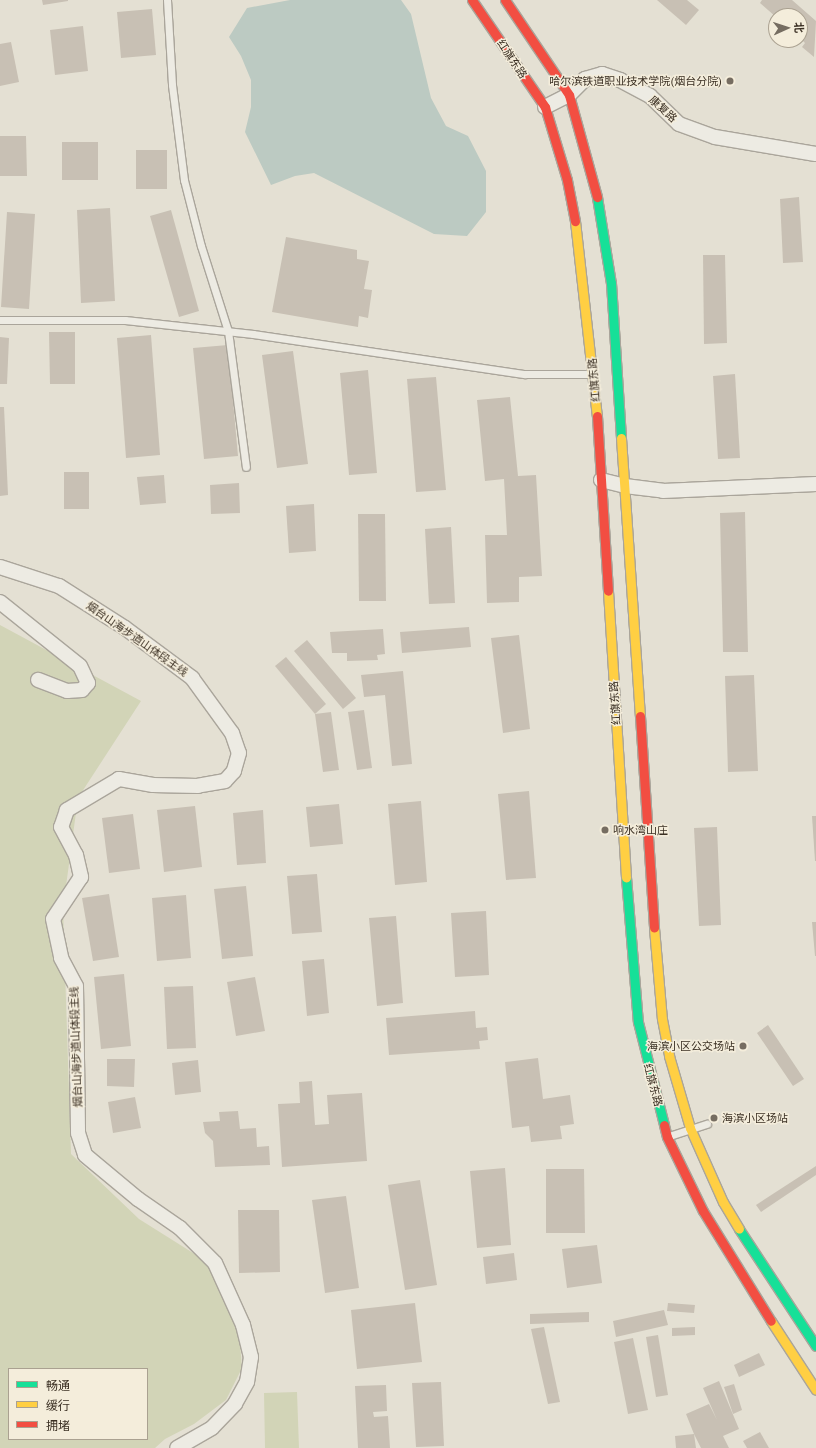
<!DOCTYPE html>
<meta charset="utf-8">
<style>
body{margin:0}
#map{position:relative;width:816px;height:1448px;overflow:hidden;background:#e4e0d3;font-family:"Crimson Pro","Noto Sans SC",serif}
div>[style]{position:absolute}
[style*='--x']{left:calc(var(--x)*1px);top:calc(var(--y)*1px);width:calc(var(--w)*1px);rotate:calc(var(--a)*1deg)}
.green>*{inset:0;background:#d2d4b7}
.water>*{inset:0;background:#bccac2}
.building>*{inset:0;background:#c8c0b4}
.roads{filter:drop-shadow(1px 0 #aaa59b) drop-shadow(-1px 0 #aaa59b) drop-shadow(0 1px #aaa59b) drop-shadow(0 -1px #aaa59b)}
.lane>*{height:7px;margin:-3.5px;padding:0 3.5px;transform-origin:3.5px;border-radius:3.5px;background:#edebe3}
.street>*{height:14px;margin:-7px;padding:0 7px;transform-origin:7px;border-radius:7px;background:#edebe3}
.fast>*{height:9px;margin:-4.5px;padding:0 4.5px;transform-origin:4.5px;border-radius:4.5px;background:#16e098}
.slow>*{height:9px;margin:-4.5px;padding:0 4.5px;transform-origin:4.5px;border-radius:4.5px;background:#ffcf43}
.jam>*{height:9px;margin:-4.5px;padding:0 4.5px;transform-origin:4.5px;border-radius:4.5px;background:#f24e42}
.dots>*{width:11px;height:11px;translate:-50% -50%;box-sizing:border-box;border:2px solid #f4eddb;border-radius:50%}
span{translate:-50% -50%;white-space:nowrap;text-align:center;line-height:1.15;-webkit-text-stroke:3px #f4eddb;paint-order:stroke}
.street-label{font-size:11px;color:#3a2f23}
.poi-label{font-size:11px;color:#3a2f23}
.right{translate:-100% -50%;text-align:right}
.left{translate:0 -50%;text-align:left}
.legend{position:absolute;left:8px;top:1368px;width:140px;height:72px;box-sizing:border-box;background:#f4eddb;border:1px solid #aaa191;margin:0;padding:5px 7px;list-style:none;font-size:12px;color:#3a2f23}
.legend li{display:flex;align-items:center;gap:8px;height:20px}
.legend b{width:20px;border:1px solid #aaa191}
.north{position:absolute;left:768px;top:8px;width:40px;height:40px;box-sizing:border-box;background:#f4eddb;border:1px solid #aaa191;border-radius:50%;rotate:87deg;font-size:11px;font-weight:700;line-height:16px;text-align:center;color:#3a2f23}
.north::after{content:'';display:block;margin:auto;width:14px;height:18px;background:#766d61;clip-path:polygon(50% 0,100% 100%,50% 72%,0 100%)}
</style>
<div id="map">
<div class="green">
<i style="clip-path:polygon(evenodd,0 625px,141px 701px,78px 798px,63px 908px,71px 1154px,139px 1219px,209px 1263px,239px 1331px,242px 1368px,226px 1400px,194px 1424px,165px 1439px,155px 1448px,0 1448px,0 625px,9px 1369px,147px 1369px,147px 1439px,9px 1439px,9px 1369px)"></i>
<i style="clip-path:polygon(297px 1392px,299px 1448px,265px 1448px,264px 1393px)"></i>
</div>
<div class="water">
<i style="clip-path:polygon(290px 0,401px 0,411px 14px,431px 98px,446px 126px,468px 136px,486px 171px,486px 212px,467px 236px,434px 234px,314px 173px,295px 176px,271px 185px,245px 132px,251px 107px,251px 80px,241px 56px,229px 37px,247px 8px)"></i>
</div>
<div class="building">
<i style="clip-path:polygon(42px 0,68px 0,68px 1px,43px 5px)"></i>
<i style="clip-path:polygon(657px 0,687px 0,699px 10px,686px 25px)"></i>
<i style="clip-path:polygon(762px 0,792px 0,816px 21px,814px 57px,802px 47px,805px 43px,800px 38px,800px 16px,776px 17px,760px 3px)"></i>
<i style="clip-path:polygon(152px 9px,156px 55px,121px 58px,117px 12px)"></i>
<i style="clip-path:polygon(83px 26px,88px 71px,55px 75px,50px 30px)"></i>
<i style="clip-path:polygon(11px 42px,19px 82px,0 86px,0 44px)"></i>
<i style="clip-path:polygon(0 136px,26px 136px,27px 176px,0 176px)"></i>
<i style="clip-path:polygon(62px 142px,98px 142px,98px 180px,62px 180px)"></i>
<i style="clip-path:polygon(136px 150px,167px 150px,167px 189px,136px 189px)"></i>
<i style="clip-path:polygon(799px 197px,803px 262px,783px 263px,780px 199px)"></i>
<i style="clip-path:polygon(110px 208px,115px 301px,81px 303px,77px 210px)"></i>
<i style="clip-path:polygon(171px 210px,199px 311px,179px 317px,150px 216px)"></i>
<i style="clip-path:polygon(7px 212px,35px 214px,29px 309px,1px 307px)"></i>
<i style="clip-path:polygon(286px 237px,357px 250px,357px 259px,369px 261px,364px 289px,372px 290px,368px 318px,359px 316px,358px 327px,272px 312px)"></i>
<i style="clip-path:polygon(703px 255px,725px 255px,727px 343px,704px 344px)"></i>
<i style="clip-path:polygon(49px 332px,75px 332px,75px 384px,50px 384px)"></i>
<i style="clip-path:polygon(151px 335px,160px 455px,126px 458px,117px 338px)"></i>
<i style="clip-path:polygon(0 337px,9px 338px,7px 384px,0 384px)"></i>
<i style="clip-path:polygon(228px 345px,238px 456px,204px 459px,193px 348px)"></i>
<i style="clip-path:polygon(293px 351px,308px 464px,277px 468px,262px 355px)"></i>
<i style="clip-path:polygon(368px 370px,377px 473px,349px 475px,340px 373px)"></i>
<i style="clip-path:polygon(735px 374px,740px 458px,718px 459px,713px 376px)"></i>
<i style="clip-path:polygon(436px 377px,446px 490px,416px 492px,407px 379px)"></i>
<i style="clip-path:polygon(510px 397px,518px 476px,536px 475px,542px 576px,519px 577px,519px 602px,487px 603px,485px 535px,507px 535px,504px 479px,485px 481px,477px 400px)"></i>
<i style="clip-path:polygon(0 407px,4px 407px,8px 495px,0 496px)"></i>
<i style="clip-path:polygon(64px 472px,89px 472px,89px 509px,64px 509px)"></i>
<i style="clip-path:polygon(164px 475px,166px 503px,140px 505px,137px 477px)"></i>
<i style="clip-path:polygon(239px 483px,240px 513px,211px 514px,210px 485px)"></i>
<i style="clip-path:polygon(314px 504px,316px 551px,289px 553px,286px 506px)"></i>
<i style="clip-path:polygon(745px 512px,748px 652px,723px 652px,720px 513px)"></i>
<i style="clip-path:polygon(358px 514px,385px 514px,386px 601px,359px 601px)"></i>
<i style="clip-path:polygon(451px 527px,455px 603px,429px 604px,425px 529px)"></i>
<i style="clip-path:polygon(469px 627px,471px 647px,402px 653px,400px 632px)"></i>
<i style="clip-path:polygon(383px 629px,385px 654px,377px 655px,378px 660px,347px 661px,347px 653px,332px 653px,330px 632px)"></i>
<i style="clip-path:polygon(519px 635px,530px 729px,503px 733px,491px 638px)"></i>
<i style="clip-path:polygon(307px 640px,356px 698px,343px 709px,294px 651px)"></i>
<i style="clip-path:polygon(286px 657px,326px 704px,315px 714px,275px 666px)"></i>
<i style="clip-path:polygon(403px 671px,412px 764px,392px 766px,385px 695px,364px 697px,361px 675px)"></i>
<i style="clip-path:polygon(754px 675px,758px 771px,728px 772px,725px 676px)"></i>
<i style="clip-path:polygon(364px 710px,372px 768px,357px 770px,348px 712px)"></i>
<i style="clip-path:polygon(331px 712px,339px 770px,323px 772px,315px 714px)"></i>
<i style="clip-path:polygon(529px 791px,536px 878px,506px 880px,498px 794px)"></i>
<i style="clip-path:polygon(421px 801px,427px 882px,395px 885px,388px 804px)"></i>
<i style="clip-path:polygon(339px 804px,343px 844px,310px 847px,306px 807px)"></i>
<i style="clip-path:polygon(195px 806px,202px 867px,164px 872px,157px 810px)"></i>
<i style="clip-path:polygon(263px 810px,266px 863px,237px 865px,233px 813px)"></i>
<i style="clip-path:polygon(133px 814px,140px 869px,109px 873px,102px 818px)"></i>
<i style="clip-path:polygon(812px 816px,816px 816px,816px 861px,815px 861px)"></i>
<i style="clip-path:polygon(717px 827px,721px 925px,699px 926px,694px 828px)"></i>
<i style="clip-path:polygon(317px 874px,322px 932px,292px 934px,287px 876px)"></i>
<i style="clip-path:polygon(246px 886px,253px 956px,222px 959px,214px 889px)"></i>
<i style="clip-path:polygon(109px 894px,119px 957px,93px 961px,82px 898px)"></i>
<i style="clip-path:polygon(186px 895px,191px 958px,157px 961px,152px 898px)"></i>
<i style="clip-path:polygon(486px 911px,489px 975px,455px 977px,451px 913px)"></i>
<i style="clip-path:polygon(396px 916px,403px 1003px,377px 1006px,369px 918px)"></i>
<i style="clip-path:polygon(812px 922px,816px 922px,816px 956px,815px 956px)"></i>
<i style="clip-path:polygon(324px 959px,329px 1013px,307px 1016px,302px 961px)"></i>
<i style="clip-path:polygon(124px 974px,131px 1046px,101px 1049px,94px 977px)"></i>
<i style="clip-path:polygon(255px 977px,265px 1031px,236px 1036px,227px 982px)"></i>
<i style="clip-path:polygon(193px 986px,196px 1048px,167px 1049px,164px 987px)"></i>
<i style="clip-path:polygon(475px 1011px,476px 1028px,487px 1027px,488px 1040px,479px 1041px,480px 1049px,389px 1055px,386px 1018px)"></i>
<i style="clip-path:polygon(768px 1025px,804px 1079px,793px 1086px,757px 1033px)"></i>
<i style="clip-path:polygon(538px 1058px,543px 1099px,570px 1095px,574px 1124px,560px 1126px,562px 1139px,531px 1142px,529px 1126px,512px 1128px,505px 1062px)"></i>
<i style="clip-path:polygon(107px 1059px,135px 1059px,134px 1087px,107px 1086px)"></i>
<i style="clip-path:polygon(198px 1060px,201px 1092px,175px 1095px,172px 1063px)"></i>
<i style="clip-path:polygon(312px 1081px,315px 1125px,329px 1124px,327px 1095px,362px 1093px,367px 1161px,282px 1167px,278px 1104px,300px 1103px,299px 1082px)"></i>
<i style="clip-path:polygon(135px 1097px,141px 1128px,113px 1133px,108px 1102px)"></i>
<i style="clip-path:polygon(238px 1111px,240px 1129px,256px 1128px,257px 1147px,269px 1146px,270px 1165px,215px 1167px,213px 1141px,205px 1133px,203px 1122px,220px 1121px,219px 1112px)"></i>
<i style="clip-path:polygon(816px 1166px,816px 1175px,761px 1212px,756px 1205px)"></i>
<i style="clip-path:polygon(505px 1168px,511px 1245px,477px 1248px,470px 1171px)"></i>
<i style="clip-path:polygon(546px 1169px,584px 1169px,585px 1233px,546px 1233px)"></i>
<i style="clip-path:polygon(420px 1180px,437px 1285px,405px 1290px,388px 1185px)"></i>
<i style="clip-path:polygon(346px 1196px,359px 1288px,325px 1293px,312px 1200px)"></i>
<i style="clip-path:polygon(238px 1210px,279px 1210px,280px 1272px,239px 1273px)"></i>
<i style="clip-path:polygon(597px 1245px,602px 1283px,567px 1288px,562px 1249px)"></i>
<i style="clip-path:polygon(514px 1253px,517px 1280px,486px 1284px,483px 1257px)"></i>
<i style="clip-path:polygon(415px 1303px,422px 1362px,357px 1369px,351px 1310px)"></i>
<i style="clip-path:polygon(668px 1303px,695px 1305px,694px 1313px,667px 1311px)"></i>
<i style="clip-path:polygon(664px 1310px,668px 1325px,616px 1337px,613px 1321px)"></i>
<i style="clip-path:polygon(589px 1312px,589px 1322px,530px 1324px,530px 1314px)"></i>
<i style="clip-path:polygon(544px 1327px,560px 1402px,548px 1404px,531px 1329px)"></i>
<i style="clip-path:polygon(695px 1327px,695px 1335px,672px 1336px,672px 1328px)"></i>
<i style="clip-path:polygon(658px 1335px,668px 1395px,656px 1397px,646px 1337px)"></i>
<i style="clip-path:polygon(633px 1338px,648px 1410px,628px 1414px,614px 1342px)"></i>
<i style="clip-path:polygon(759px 1353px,765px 1365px,739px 1377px,734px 1365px)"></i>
<i style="clip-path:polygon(719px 1381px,739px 1429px,723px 1436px,729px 1448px,701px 1448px,694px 1434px,696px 1448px,676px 1448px,675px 1436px,694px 1434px,686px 1414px,709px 1404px,717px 1420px,703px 1388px)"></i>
<i style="clip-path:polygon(441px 1382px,444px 1446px,416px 1447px,412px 1383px)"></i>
<i style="clip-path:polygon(734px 1384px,742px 1410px,733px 1414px,724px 1387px)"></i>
<i style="clip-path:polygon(386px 1385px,387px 1411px,373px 1412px,374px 1417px,388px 1416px,390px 1448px,358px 1448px,355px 1386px)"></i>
<i style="clip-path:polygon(760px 1432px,769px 1448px,747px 1448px,743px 1441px)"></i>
</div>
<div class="roads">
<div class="lane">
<i style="--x:167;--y:0;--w:85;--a:86.6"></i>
<i style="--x:172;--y:85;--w:96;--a:82.8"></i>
<i style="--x:184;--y:180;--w:68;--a:75.6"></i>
<i style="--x:201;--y:246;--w:89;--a:72.4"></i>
<i style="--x:228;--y:331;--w:137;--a:82.5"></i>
<i style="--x:0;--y:320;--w:125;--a:0"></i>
<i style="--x:125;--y:320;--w:129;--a:6.2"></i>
<i style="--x:253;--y:334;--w:275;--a:8.4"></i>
<i style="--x:525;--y:374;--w:67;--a:0"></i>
<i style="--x:669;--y:1136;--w:40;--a:-18"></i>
</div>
<div class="street">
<i style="--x:545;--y:107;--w:27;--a:-27"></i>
<i style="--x:569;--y:95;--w:23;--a:-45"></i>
<i style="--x:585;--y:79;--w:18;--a:-16"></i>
<i style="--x:602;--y:74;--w:19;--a:18"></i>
<i style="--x:620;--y:80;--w:34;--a:28"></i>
<i style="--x:650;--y:96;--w:40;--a:44"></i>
<i style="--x:679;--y:124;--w:38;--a:20"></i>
<i style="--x:715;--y:137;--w:102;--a:9.6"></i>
<i style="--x:601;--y:480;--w:25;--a:14"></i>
<i style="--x:625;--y:486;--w:38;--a:7"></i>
<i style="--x:663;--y:491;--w:153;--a:-2.6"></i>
<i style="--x:0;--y:567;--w:62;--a:17.9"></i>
<i style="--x:59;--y:586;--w:78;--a:32.5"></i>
<i style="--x:125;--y:628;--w:84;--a:36.7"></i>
<i style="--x:192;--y:678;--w:68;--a:54"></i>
<i style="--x:232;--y:733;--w:21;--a:71"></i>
<i style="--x:239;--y:753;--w:19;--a:106"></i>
<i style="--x:234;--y:771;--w:13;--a:132"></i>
<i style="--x:225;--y:781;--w:27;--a:170"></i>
<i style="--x:198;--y:786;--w:45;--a:-178.7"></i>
<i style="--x:153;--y:785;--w:35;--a:-170"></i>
<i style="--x:119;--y:779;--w:61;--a:149.2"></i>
<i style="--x:67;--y:810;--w:18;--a:109"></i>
<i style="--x:61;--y:827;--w:32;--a:62"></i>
<i style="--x:76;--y:855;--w:23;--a:77"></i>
<i style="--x:81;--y:877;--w:50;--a:123.7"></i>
<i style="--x:53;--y:919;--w:40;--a:78"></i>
<i style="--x:61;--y:958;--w:32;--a:62"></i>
<i style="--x:76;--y:986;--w:147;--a:89.2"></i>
<i style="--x:78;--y:1133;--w:23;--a:72"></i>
<i style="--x:85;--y:1155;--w:69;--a:39.7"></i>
<i style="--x:138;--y:1199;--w:51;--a:34.6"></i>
<i style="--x:180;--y:1228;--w:49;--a:45"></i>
<i style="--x:215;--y:1263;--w:68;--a:65.7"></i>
<i style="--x:243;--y:1325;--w:33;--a:76"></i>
<i style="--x:251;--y:1357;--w:25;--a:99"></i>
<i style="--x:247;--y:1382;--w:25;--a:119"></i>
<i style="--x:235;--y:1404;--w:33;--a:134"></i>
<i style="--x:212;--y:1428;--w:40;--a:150.3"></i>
<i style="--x:0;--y:602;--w:102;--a:38.7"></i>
<i style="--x:80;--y:666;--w:19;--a:65"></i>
<i style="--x:88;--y:683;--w:9;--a:131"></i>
<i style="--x:82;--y:690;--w:15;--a:176"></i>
<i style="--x:67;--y:691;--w:31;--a:-159"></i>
</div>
<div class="fast">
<i style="--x:597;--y:197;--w:87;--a:80.8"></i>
<i style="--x:611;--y:283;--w:155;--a:86.3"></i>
<i style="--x:626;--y:877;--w:145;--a:85.3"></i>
<i style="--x:638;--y:1022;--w:106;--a:75.8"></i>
<i style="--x:739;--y:1229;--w:140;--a:56.7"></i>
</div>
<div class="slow">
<i style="--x:575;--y:221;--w:196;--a:83.6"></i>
<i style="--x:621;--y:438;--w:279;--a:86.1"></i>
<i style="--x:608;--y:591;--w:287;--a:86.4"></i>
<i style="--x:654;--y:928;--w:91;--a:85"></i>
<i style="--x:662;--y:1019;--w:38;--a:79"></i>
<i style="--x:669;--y:1056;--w:75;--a:73.7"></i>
<i style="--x:690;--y:1128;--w:81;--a:66"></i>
<i style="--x:723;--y:1202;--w:31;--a:59"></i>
<i style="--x:771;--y:1321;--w:82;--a:56.9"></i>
</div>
<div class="jam">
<i style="--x:472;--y:0;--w:130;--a:55.7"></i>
<i style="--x:545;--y:107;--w:76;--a:73.2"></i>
<i style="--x:567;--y:180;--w:42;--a:79"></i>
<i style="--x:505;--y:0;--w:115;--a:56"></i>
<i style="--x:569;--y:95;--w:106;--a:74.6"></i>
<i style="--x:597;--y:416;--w:175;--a:86.4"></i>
<i style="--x:640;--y:716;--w:212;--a:86.2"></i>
<i style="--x:664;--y:1125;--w:12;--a:76"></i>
<i style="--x:667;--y:1137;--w:82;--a:64.1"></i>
<i style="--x:703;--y:1211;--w:129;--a:58.3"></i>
</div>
</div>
<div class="dots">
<i style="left:730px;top:81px;background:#766d61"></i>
<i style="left:605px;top:830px;background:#766d61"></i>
<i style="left:743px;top:1046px;background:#766d61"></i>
<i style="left:714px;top:1118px;background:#766d61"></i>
</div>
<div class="street-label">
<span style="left:512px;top:59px;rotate:56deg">红旗东路</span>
<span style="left:663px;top:109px;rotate:42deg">康复路</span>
<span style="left:594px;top:380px;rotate:-95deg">红旗东路</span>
<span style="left:137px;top:639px;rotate:35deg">烟台山海步道山体段主线</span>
<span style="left:615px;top:703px;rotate:-94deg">红旗东路</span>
<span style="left:76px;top:1047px;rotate:-92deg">烟台山海步道山体段主线</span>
<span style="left:653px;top:1085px;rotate:75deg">红旗东路</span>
</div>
<div class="poi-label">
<span class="right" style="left:722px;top:81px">哈尔滨铁道职业技术学院(烟台分院)</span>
<span class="left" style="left:613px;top:830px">响水湾山庄</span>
<span class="right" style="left:735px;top:1046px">海滨小区公交场站</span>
<span class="left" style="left:722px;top:1118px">海滨小区场站</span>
</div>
<ul class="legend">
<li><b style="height:5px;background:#16e098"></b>畅通</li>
<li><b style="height:5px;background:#ffcf43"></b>缓行</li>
<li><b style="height:5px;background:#f24e42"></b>拥堵</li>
</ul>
<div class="north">北</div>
</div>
